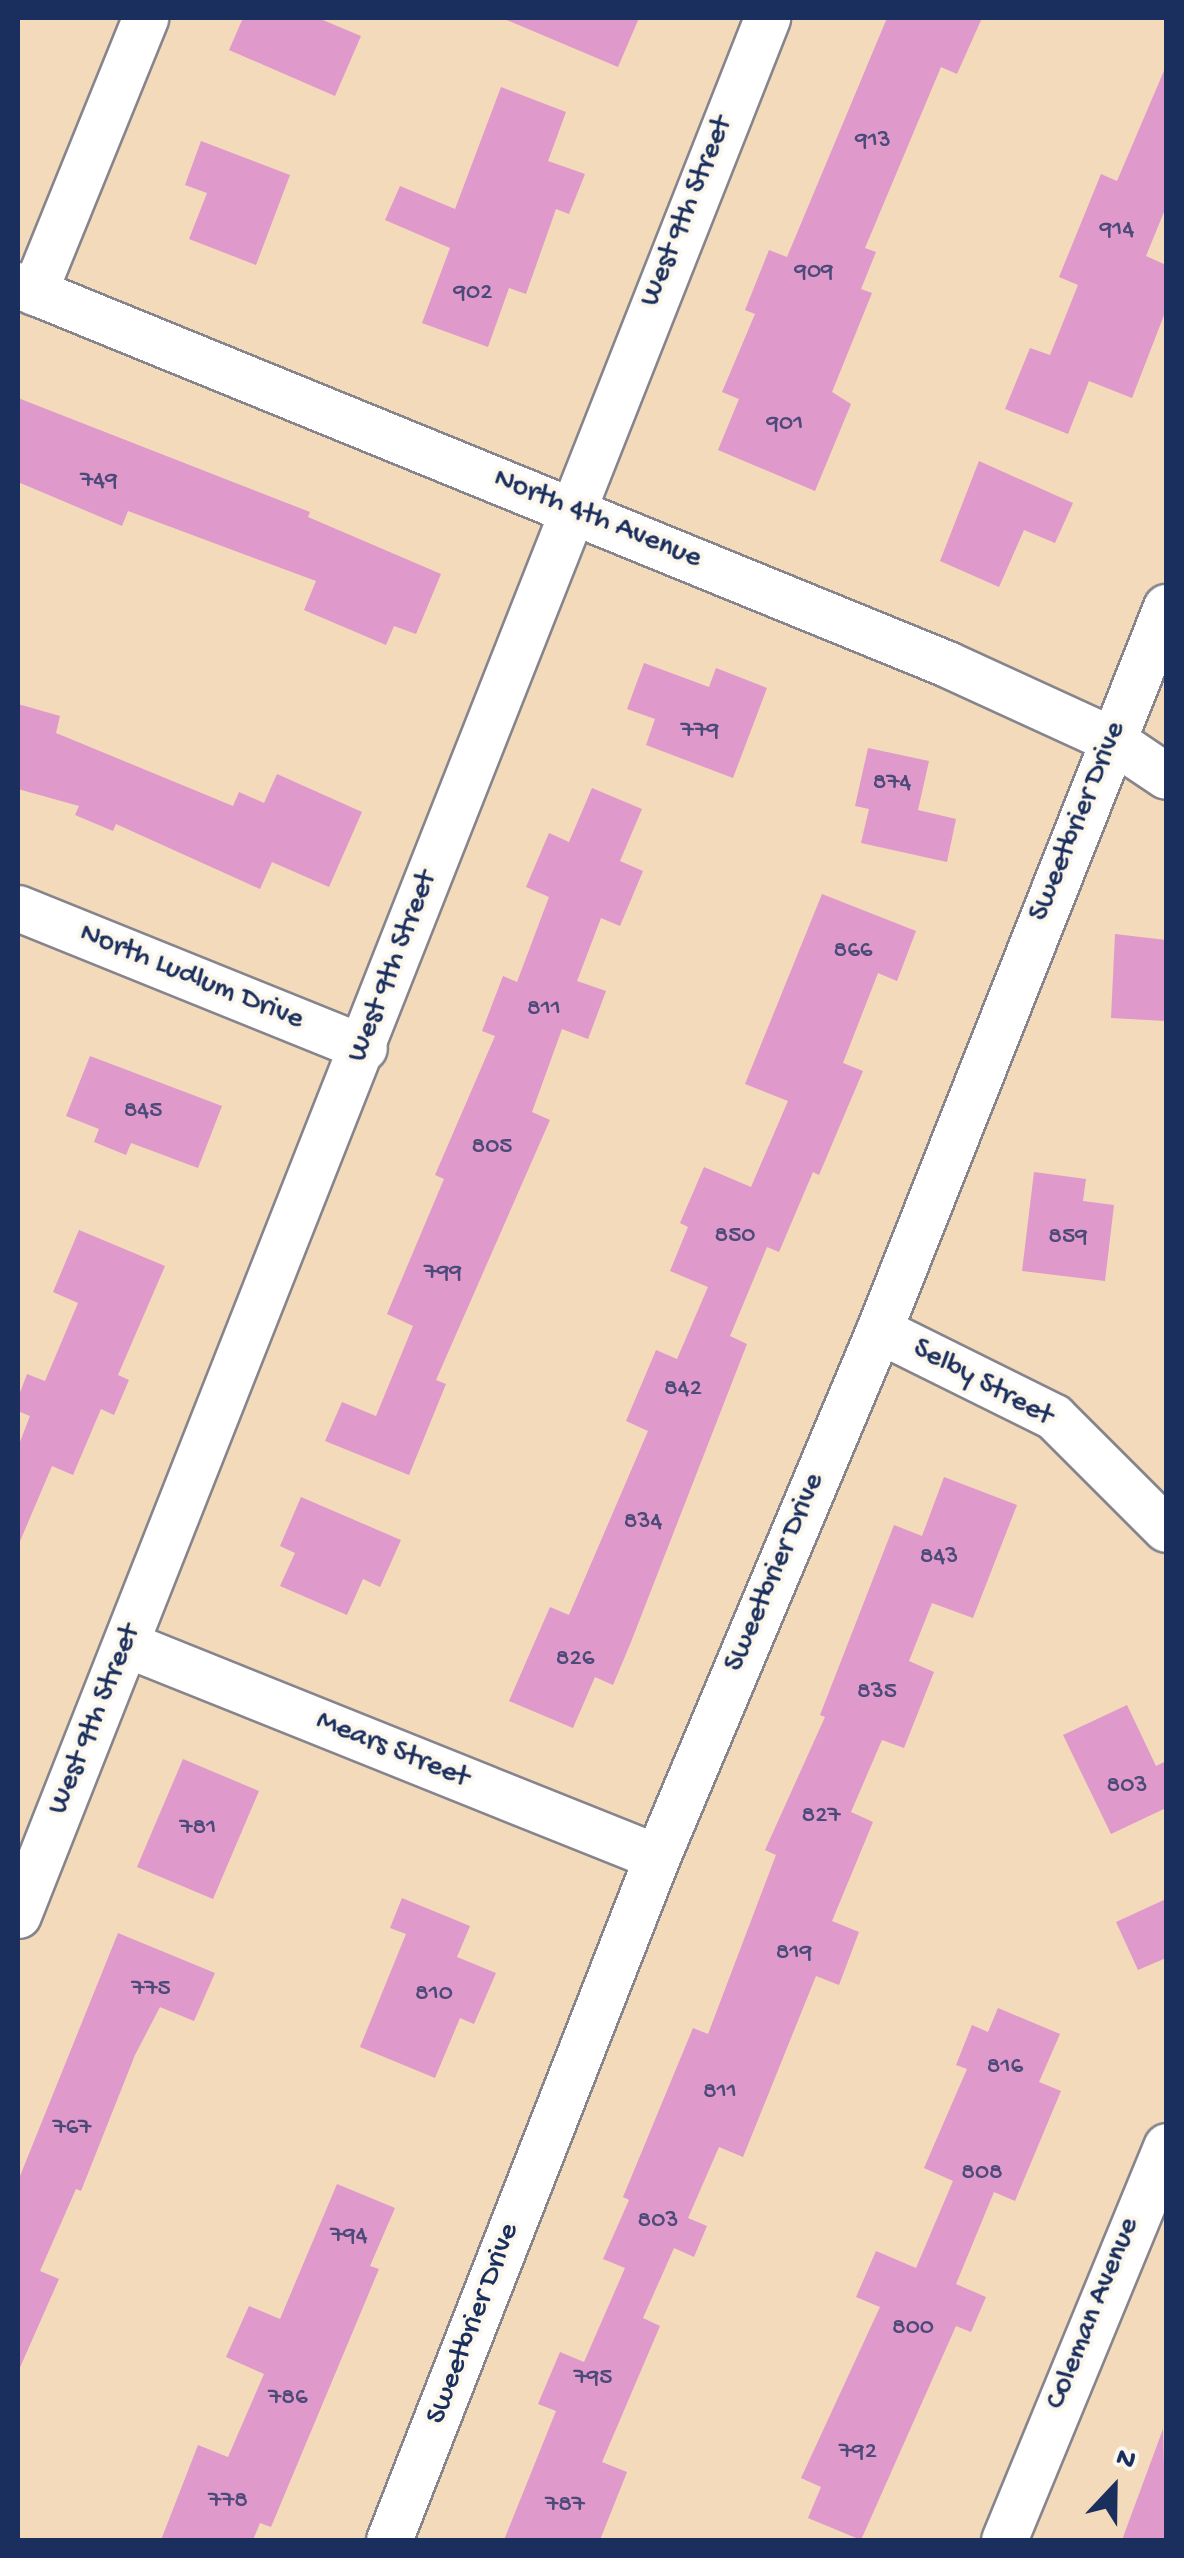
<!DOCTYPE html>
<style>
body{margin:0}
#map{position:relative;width:1184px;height:2558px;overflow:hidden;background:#f2dabb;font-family:"Gochi Hand",sans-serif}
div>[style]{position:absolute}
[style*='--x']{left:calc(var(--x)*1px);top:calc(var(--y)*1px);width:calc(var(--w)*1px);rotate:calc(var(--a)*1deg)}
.building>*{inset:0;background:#df99cb}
.roads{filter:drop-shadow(2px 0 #86848c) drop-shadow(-2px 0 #86848c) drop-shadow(0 2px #86848c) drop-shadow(0 -2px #86848c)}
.street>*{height:45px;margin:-22.5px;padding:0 22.5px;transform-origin:22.5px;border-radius:22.5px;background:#fff}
span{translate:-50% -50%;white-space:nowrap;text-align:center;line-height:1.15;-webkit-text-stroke:8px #fbf7ec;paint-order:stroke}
.number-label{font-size:25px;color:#4c4a79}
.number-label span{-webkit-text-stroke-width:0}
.street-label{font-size:30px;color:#1b2f5e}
.frame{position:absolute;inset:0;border:20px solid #1b2f5e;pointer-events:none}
.north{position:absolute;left:1064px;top:2438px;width:100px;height:100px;-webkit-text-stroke:8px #fbf7ec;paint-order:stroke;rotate:22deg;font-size:28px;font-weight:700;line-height:40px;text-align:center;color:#1b2f5e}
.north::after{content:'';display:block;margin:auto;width:35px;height:45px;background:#1b2f5e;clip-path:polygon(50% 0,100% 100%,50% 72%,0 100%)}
</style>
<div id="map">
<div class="building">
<i style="clip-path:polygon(243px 18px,318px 18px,361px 36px,335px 96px,229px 50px)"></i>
<i style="clip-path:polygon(502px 18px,639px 18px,618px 67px)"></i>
<i style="clip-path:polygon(887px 18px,982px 18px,957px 74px,941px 67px,865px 248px,876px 252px,861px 289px,872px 293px,832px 392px,851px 404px,815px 491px,718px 450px,739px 399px,722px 392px,755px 314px,745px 310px,769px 250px,787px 257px)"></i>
<i style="clip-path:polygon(1166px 66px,1166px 207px,1146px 256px,1166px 265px,1166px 310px,1132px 398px,1089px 381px,1068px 434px,1005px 409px,1030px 348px,1050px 355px,1078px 285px,1059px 277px,1101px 174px,1117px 181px)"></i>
<i style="clip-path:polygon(501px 87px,566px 112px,548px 161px,585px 174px,569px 214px,556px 209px,526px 294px,509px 288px,488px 347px,422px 323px,450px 248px,385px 220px,400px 186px,455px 209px)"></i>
<i style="clip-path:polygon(201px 141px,290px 175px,256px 265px,189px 239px,207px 193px,185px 185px)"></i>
<i style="clip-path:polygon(18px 398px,310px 512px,308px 517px,441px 574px,416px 634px,394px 626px,386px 645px,304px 610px,316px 581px,128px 511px,122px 526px,18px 482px)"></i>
<i style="clip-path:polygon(979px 461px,1073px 503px,1055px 543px,1024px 530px,999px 587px,940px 561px)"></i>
<i style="clip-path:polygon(644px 663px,709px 687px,716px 668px,767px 688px,733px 778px,646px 745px,655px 719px,627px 709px)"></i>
<i style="clip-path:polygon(18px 704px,60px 716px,56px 733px,233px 806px,239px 792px,264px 803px,277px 774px,362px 812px,329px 887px,272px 862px,260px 889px,116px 824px,113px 831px,75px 815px,79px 806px,18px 789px)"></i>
<i style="clip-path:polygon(868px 748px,929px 761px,918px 810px,956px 819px,947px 862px,861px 843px,869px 809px,855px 806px)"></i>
<i style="clip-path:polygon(592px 788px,642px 809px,620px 861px,643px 871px,620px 926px,601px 918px,577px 981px,606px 991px,588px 1039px,562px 1029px,532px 1112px,550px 1120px,436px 1380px,446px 1384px,409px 1475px,325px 1441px,342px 1402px,376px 1416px,413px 1326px,387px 1314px,444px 1179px,435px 1175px,495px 1036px,482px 1031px,503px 976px,517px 982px,549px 897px,526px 887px,549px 833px,569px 842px)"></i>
<i style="clip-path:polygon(822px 894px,916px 931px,897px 981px,878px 973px,843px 1063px,863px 1071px,819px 1175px,813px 1172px,779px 1252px,767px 1247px,730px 1336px,747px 1344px,631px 1642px,613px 1685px,595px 1677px,573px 1728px,509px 1701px,550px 1607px,569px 1615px,648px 1431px,626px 1421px,656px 1350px,677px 1359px,708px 1287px,670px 1271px,688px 1227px,680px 1223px,704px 1167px,751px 1187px,788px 1101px,745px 1084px)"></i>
<i style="clip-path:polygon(1115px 934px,1166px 940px,1166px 1021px,1111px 1018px)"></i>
<i style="clip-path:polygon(90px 1056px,222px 1106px,198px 1168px,131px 1143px,126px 1155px,94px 1142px,99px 1129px,66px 1116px)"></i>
<i style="clip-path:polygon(1034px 1172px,1086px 1179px,1083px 1201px,1114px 1205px,1105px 1281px,1022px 1271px)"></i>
<i style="clip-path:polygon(79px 1230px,165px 1266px,118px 1375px,129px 1380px,114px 1415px,101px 1409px,73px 1475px,52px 1466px,18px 1546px,18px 1447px,30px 1416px,18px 1411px,18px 1398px,27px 1374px,45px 1381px,78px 1303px,53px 1292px)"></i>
<i style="clip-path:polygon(944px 1477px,1017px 1505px,973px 1618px,932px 1603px,909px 1661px,934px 1672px,904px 1748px,882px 1740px,851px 1812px,873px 1822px,832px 1921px,859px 1932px,839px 1985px,816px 1976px,743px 2157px,719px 2147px,688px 2218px,707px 2226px,694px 2257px,674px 2248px,643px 2318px,660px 2326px,602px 2462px,627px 2472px,600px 2540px,504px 2540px,556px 2411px,538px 2404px,560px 2352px,584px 2362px,625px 2268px,603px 2259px,629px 2200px,623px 2197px,693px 2028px,708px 2034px,776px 1855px,765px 1850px,825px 1717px,820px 1715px,894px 1525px,922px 1536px)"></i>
<i style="clip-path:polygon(301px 1497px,401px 1540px,380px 1587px,363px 1579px,347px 1615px,280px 1586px,295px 1553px,280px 1546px)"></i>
<i style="clip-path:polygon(1127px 1705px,1156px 1766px,1166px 1761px,1166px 1808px,1111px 1834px,1063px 1735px)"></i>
<i style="clip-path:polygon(183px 1759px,259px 1791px,213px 1899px,137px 1867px)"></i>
<i style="clip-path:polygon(402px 1898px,470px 1926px,457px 1957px,496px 1973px,474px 2024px,460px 2018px,435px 2078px,360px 2047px,406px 1934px,390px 1928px)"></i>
<i style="clip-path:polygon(1166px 1899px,1166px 1958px,1138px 1970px,1116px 1922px)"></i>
<i style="clip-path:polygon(118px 1933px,215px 1973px,194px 2021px,160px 2007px,135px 2055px,81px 2191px,76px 2189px,40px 2271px,59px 2279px,18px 2372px,18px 2181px)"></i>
<i style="clip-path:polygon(998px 2008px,1060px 2034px,1039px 2082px,1061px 2091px,1015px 2201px,994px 2192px,956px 2284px,986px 2297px,971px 2332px,956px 2326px,861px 2540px,808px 2518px,821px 2487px,801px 2478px,880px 2307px,856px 2297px,876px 2251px,916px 2268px,953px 2181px,924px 2168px,967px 2069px,956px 2065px,972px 2025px,988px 2032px)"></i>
<i style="clip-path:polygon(337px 2184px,395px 2208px,370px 2266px,379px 2269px,271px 2527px,260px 2523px,253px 2540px,161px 2540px,198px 2445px,228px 2457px,264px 2374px,226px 2357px,249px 2306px,280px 2319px)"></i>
<i style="clip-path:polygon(1163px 2429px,1166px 2540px,1122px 2540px)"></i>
</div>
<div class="roads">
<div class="street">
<i style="--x:18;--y:285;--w:1003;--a:22.19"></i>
<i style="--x:947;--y:664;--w:180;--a:24.6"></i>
<i style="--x:1111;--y:739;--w:66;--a:33.9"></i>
<i style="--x:34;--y:292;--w:296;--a:-67.9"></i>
<i style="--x:18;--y:908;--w:373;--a:22"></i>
<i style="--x:879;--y:1330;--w:195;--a:26.4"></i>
<i style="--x:1054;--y:1417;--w:158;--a:45"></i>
<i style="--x:126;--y:1644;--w:572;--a:21.86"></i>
<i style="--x:18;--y:1915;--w:2040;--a:-68.45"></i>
<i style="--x:389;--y:2540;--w:734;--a:-68.58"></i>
<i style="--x:657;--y:1857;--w:572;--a:-67.16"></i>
<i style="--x:879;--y:1330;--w:778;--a:-68.35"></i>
<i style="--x:1004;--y:2540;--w:426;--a:-67.6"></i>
</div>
</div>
<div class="number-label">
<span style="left:873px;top:142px">913</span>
<span style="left:1117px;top:231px">914</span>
<span style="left:814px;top:273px">909</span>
<span style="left:473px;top:294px">902</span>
<span style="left:785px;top:425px">901</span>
<span style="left:99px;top:482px">749</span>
<span style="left:700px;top:732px">779</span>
<span style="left:892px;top:784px">874</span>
<span style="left:853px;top:952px">866</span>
<span style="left:544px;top:1010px">811</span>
<span style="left:143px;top:1112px">845</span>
<span style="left:492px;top:1148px">805</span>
<span style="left:735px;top:1237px">850</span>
<span style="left:1068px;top:1238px">859</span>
<span style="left:443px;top:1274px">799</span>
<span style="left:683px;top:1390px">842</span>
<span style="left:643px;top:1523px">834</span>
<span style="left:939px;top:1558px">843</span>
<span style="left:575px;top:1660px">826</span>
<span style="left:877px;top:1693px">835</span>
<span style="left:1127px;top:1787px">803</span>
<span style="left:821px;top:1817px">827</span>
<span style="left:198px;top:1829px">781</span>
<span style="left:794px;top:1954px">819</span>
<span style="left:151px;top:1990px">775</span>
<span style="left:434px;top:1995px">810</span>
<span style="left:1005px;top:2068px">816</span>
<span style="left:720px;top:2093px">811</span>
<span style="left:72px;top:2129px">767</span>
<span style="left:982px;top:2174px">808</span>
<span style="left:658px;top:2222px">803</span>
<span style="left:349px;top:2237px">794</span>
<span style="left:913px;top:2329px">800</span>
<span style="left:593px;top:2379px">795</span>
<span style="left:288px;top:2399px">786</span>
<span style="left:858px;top:2453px">792</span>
<span style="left:228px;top:2502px">778</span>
<span style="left:565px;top:2506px">787</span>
</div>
<div class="street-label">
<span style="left:688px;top:212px;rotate:-68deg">West 9th Street</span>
<span style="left:597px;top:520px;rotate:22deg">North 4th Avenue</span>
<span style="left:1079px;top:822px;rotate:-68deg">Sweetbrier Drive</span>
<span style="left:394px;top:967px;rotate:-69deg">West 9th Street</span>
<span style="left:191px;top:978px;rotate:22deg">North Ludlum Drive</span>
<span style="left:982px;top:1384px;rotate:28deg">Selby Street</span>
<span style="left:776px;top:1573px;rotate:-67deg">Sweetbrier Drive</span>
<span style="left:96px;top:1720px;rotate:-68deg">West 9th Street</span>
<span style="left:392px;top:1751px;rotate:22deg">Mears Street</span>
<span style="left:1094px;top:2314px;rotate:-68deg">Coleman Avenue</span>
<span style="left:474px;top:2324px;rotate:-69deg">Sweetbrier Drive</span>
</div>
<div class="frame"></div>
<div class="north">N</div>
</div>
